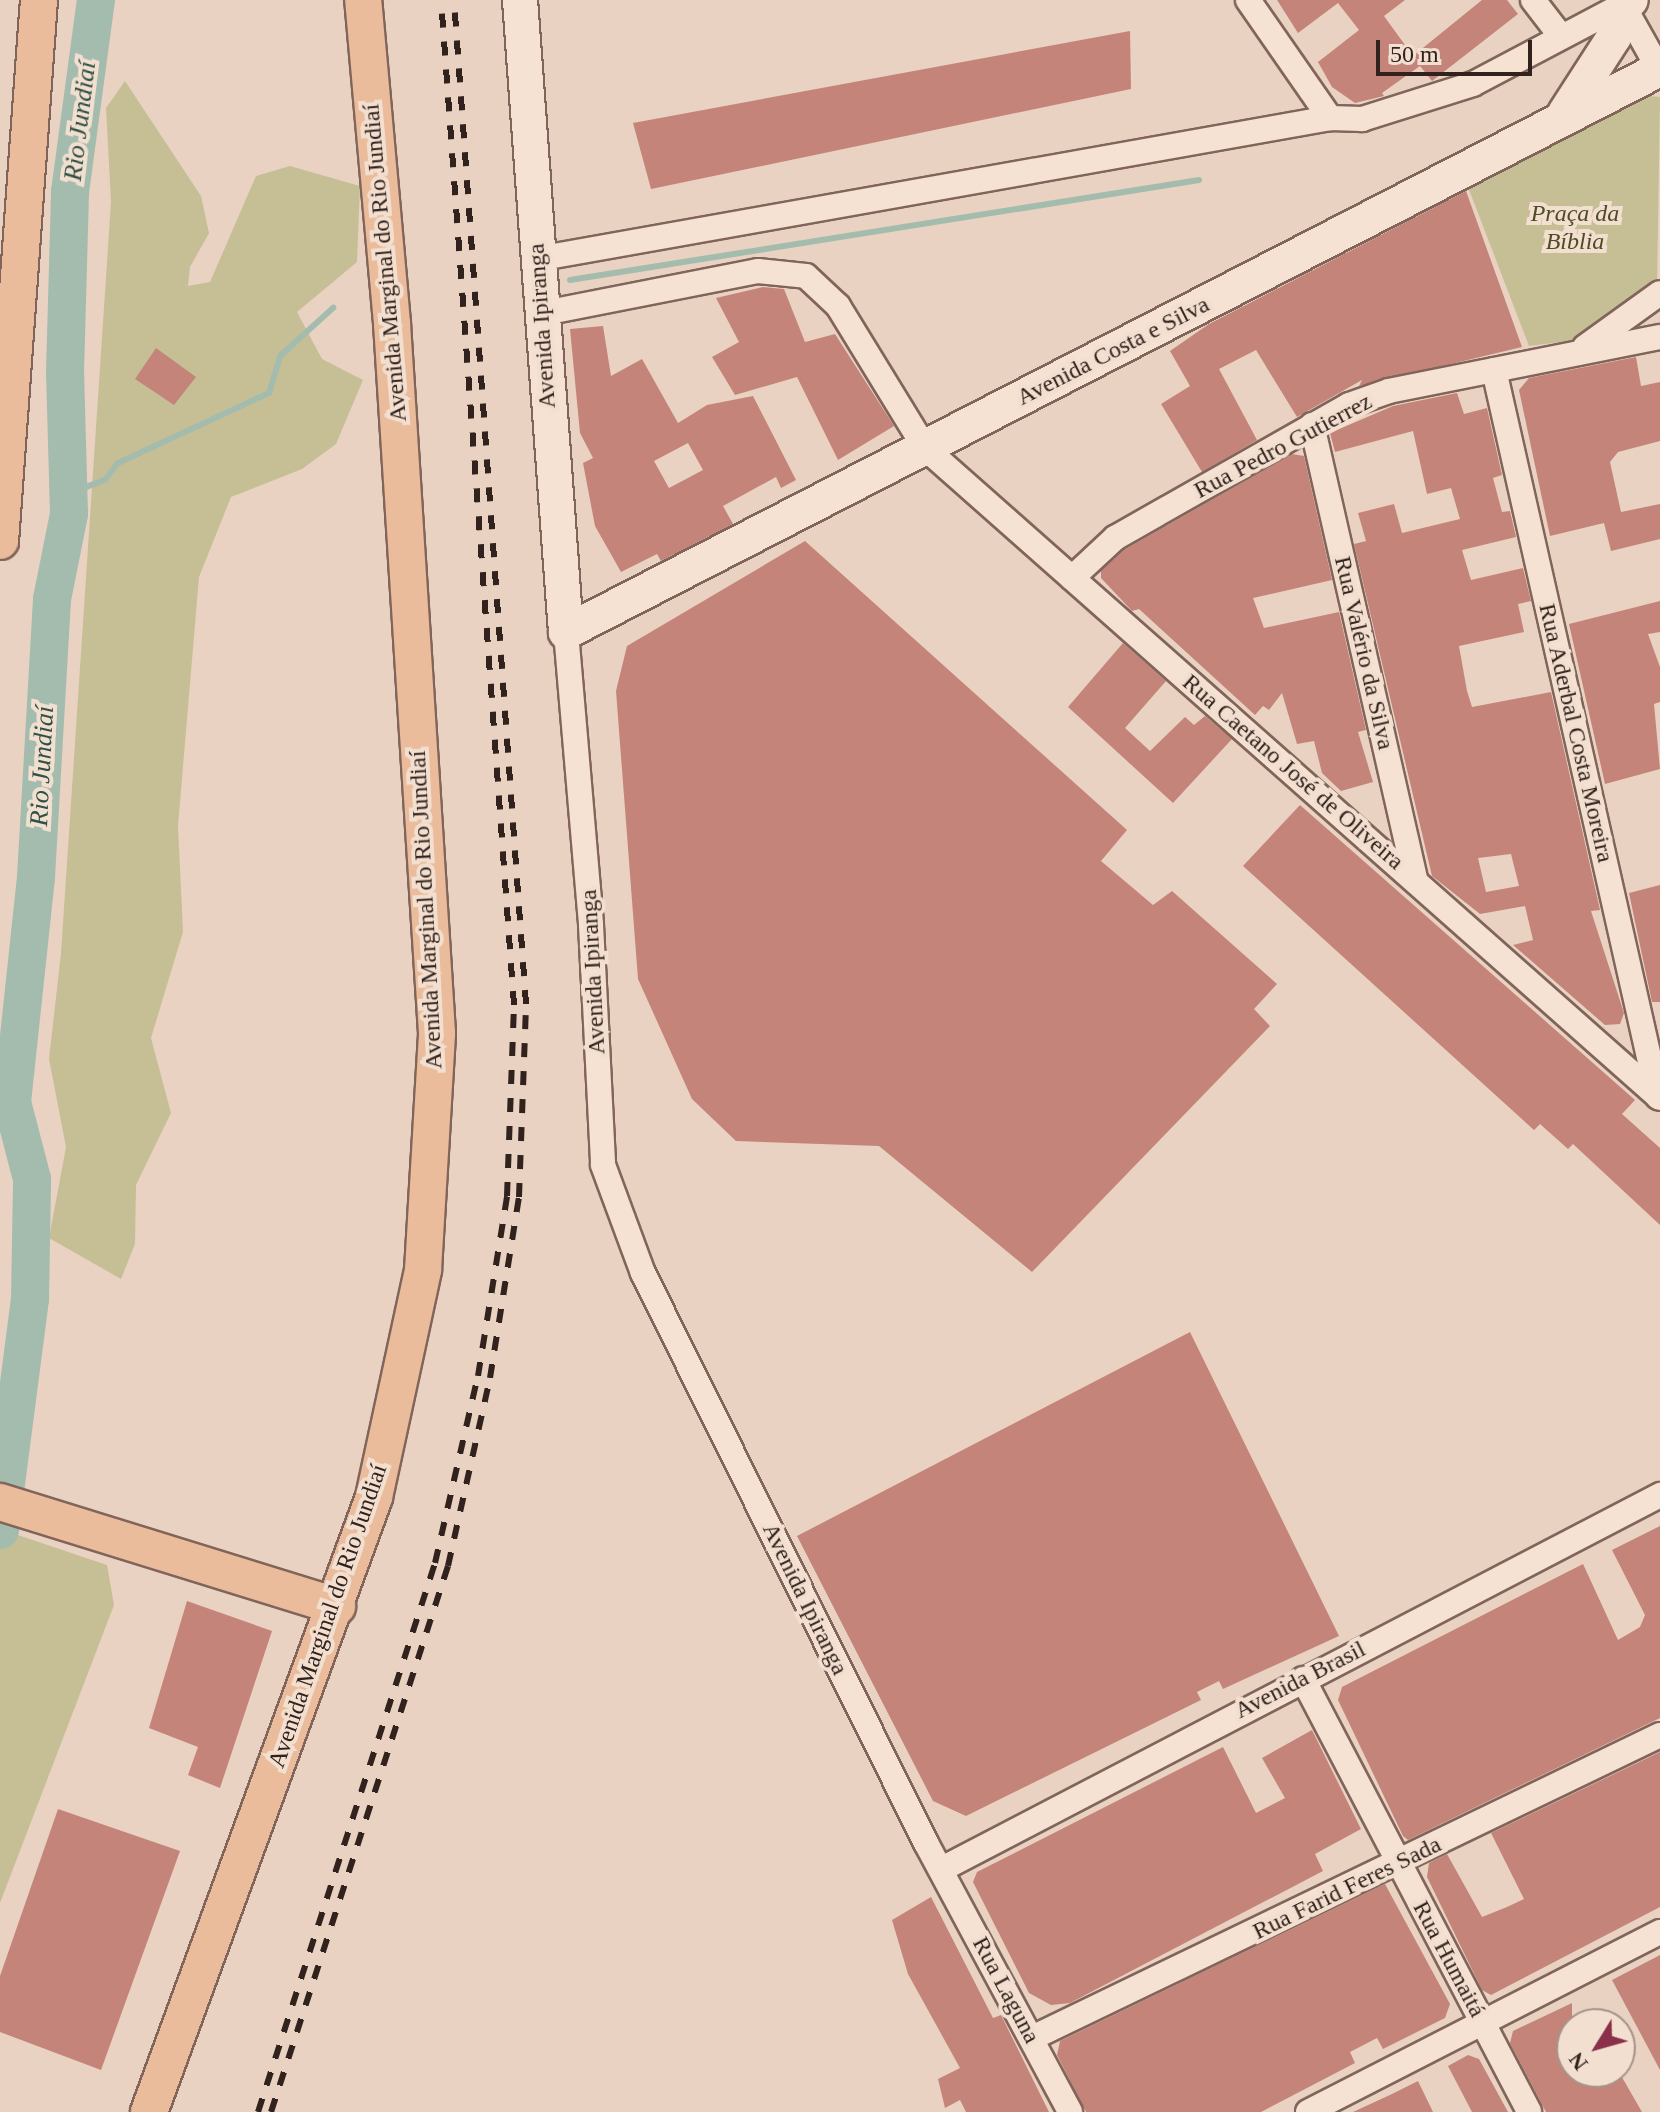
<!DOCTYPE html>
<meta charset="utf-8">
<style>
body{margin:0}
#map{position:relative;width:1660px;height:2112px;overflow:hidden;background:#e9d2c1;font-family:Georgia,serif}
div>[style]{position:absolute}
[style*='--x']{left:calc(var(--x)*1px);top:calc(var(--y)*1px);width:calc(var(--w)*1px);rotate:calc(var(--a)*1deg)}
.green>*{inset:0;background:#c6bf96}
.stream>*{height:6px;margin:-3px;padding:0 3px;transform-origin:3px;border-radius:3px;background:#a3bcae}
.river>*{height:38px;margin:-19px;padding:0 19px;transform-origin:19px;border-radius:19px;background:#a3bcae}
.building>*{inset:0;background:#c5847a}
.roads{filter:drop-shadow(2px 0 #81645a) drop-shadow(-2px 0 #81645a) drop-shadow(0 2px #81645a) drop-shadow(0 -2px #81645a)}
.minor>*{height:24px;margin:-12px;padding:0 12px;transform-origin:12px;border-radius:12px;background:#f5e2d3}
.secondary>*{height:34px;margin:-17px;padding:0 17px;transform-origin:17px;border-radius:17px;background:#f5e2d3}
.primary>*{height:36px;margin:-18px;padding:0 18px;transform-origin:18px;border-radius:18px;background:#eabc9b}
.rail>*{height:6px;margin-top:-3px;transform-origin:0;background:repeating-linear-gradient(90deg,#32221d 0 14px,transparent 0 28px)}
span{translate:-50% -50%;white-space:nowrap;text-align:center;line-height:1.15;-webkit-text-stroke:8px #f2dfd0;paint-order:stroke}
.park-label{font-size:24px;color:#4d4c26;font-style:italic}
.street-label{font-size:24px;color:#32221d}
.water-label{font-size:26px;color:#2e5145;font-style:italic}
.north{position:absolute;left:1556px;top:2008px;width:80px;height:80px;box-sizing:border-box;background:#f2dfd0;border:2px solid #a59388;border-radius:50%;rotate:233deg;font-size:22px;font-weight:700;line-height:32px;text-align:center;color:#32221d}
.north::after{content:'';display:block;margin:auto;width:28px;height:36px;background:#8b304a;clip-path:polygon(50% 0,100% 100%,50% 72%,0 100%)}
.scale{position:absolute;left:1376px;top:40px;width:156px;height:36px;box-sizing:border-box;border:4px solid #32221d;border-top:0;padding-left:10px;font-size:24px;line-height:28px;white-space:nowrap;color:#32221d;-webkit-text-stroke:6px #f2dfd0;paint-order:stroke}
</style>
<div id="map">
<div class="green">
<i style="clip-path:polygon(125px 81px,201px 196px,209px 233px,190px 267px,188px 286px,210px 282px,256px 176px,290px 166px,360px 186px,357px 262px,297px 312px,322px 359px,363px 380px,336px 444px,302px 469px,231px 497px,199px 577px,178px 826px,183px 932px,151px 1038px,171px 1113px,136px 1185px,135px 1244px,121px 1279px,49px 1238px,66px 1147px,49px 1059px,61px 953px,111px 202px,106px 108px)"></i>
<i style="clip-path:polygon(1650px 96px,1660px 97px,1657px 289px,1584px 339px,1529px 346px,1468px 187px,1575px 124px)"></i>
<i style="clip-path:polygon(0 1529px,107px 1565px,114px 1605px,0 1903px)"></i>
</div>
<div class="stream">
<i style="--x:570;--y:280;--w:637;--a:-9.03"></i>
<i style="--x:68;--y:494;--w:40;--a:-21"></i>
<i style="--x:105;--y:480;--w:21;--a:-53"></i>
<i style="--x:118;--y:463;--w:166;--a:-24.9"></i>
<i style="--x:269;--y:393;--w:39;--a:-73"></i>
<i style="--x:280;--y:356;--w:72;--a:-42.2"></i>
</div>
<div class="river">
<i style="--x:0;--y:1530;--w:233;--a:-82.6"></i>
<i style="--x:30;--y:1299;--w:120;--a:-89"></i>
<i style="--x:32;--y:1179;--w:80;--a:-104.6"></i>
<i style="--x:12;--y:1102;--w:226;--a:-83.9"></i>
<i style="--x:36;--y:877;--w:278;--a:-86.7"></i>
<i style="--x:52;--y:599;--w:87;--a:-78.7"></i>
<i style="--x:69;--y:514;--w:141;--a:-91.6"></i>
<i style="--x:65;--y:373;--w:181;--a:-88.4"></i>
<i style="--x:70;--y:192;--w:194;--a:-82.3"></i>
</div>
<div class="building">
<i style="clip-path:polygon(1277px 0,1405px 0,1384px 16px,1413px 56px,1482px 0,1507px 0,1518px 14px,1432px 81px,1420px 66px,1382px 93px,1384px 96px,1355px 103px,1332px 87px,1318px 62px,1359px 30px,1338px 3px,1298px 33px)"></i>
<i style="clip-path:polygon(1130px 31px,1131px 89px,651px 189px,633px 123px)"></i>
<i style="clip-path:polygon(1466px 191px,1522px 347px,1359px 386px,1362px 380px,1297px 417px,1256px 350px,1219px 369px,1257px 440px,1202px 472px,1161px 404px,1190px 386px,1170px 351px,1209px 324px)"></i>
<i style="clip-path:polygon(763px 287px,784px 289px,805px 342px,835px 334px,894px 426px,838px 460px,797px 377px,735px 395px,712px 357px,739px 342px,716px 298px)"></i>
<i style="clip-path:polygon(evenodd,603px 326px,611px 376px,642px 359px,678px 423px,707px 405px,753px 396px,796px 480px,781px 488px,776px 477px,723px 506px,733px 524px,661px 561px,657px 554px,621px 572px,595px 526px,583px 463px,593px 458px,580px 433px,570px 329px,603px 326px,688px 443px,703px 470px,669px 488px,654px 461px,688px 443px)"></i>
<i style="clip-path:polygon(156px 348px,196px 377px,174px 405px,135px 379px)"></i>
<i style="clip-path:polygon(1636px 357px,1641px 386px,1660px 382px,1660px 441px,1618px 452px,1610px 462px,1621px 512px,1660px 504px,1660px 539px,1611px 551px,1604px 523px,1550px 536px,1519px 390px,1529px 378px)"></i>
<i style="clip-path:polygon(evenodd,1457px 393px,1464px 414px,1487px 408px,1502px 475px,1493px 478px,1502px 512px,1510px 511px,1516px 537px,1462px 550px,1471px 580px,1523px 568px,1531px 601px,1518px 604px,1524px 632px,1459px 646px,1467px 691px,1472px 707px,1551px 692px,1596px 892px,1600px 910px,1591px 911px,1624px 1013px,1620px 1024px,1605px 1025px,1513px 945px,1533px 940px,1525px 906px,1480px 914px,1432px 876px,1354px 544px,1366px 541px,1358px 513px,1394px 504px,1402px 533px,1460px 519px,1451px 488px,1427px 494px,1413px 431px,1335px 452px,1330px 433px,1393px 406px,1457px 393px,1511px 854px,1519px 886px,1486px 892px,1478px 858px,1511px 854px)"></i>
<i style="clip-path:polygon(1292px 454px,1304px 456px,1332px 580px,1253px 598px,1264px 628px,1339px 612px,1366px 730px,1358px 732px,1373px 782px,1341px 791px,1322px 773px,1314px 741px,1297px 744px,1282px 693px,1269px 710px,1263px 706px,1255px 715px,1139px 609px,1132px 611px,1101px 578px,1101px 571px,1124px 550px)"></i>
<i style="clip-path:polygon(805px 541px,1127px 830px,1101px 861px,1153px 905px,1172px 891px,1277px 984px,1254px 1009px,1270px 1026px,1032px 1272px,879px 1146px,736px 1141px,692px 1099px,638px 979px,616px 691px,627px 646px)"></i>
<i style="clip-path:polygon(1660px 601px,1660px 632px,1648px 634px,1660px 667px,1660px 702px,1654px 704px,1660px 769px,1605px 784px,1569px 624px)"></i>
<i style="clip-path:polygon(1123px 643px,1166px 681px,1125px 728px,1150px 751px,1185px 717px,1194px 725px,1205px 716px,1232px 739px,1173px 803px,1068px 707px)"></i>
<i style="clip-path:polygon(1300px 805px,1635px 1100px,1622px 1114px,1660px 1148px,1660px 1225px,1573px 1144px,1568px 1149px,1540px 1124px,1534px 1130px,1243px 866px)"></i>
<i style="clip-path:polygon(1660px 885px,1660px 1002px,1652px 1002px,1629px 893px)"></i>
<i style="clip-path:polygon(1190px 1332px,1339px 1636px,1223px 1689px,1219px 1681px,1197px 1692px,1201px 1700px,966px 1816px,933px 1801px,797px 1536px)"></i>
<i style="clip-path:polygon(1660px 1526px,1660px 1718px,1408px 1840px,1403px 1836px,1338px 1700px,1342px 1687px,1583px 1564px,1618px 1640px,1640px 1627px,1645px 1615px,1612px 1550px)"></i>
<i style="clip-path:polygon(187px 1601px,272px 1631px,220px 1788px,188px 1775px,198px 1747px,149px 1728px)"></i>
<i style="clip-path:polygon(1312px 1730px,1361px 1829px,1315px 1854px,1323px 1871px,1070px 2003px,1051px 2005px,1029px 1993px,973px 1882px,977px 1872px,1223px 1747px,1256px 1813px,1285px 1798px,1262px 1758px)"></i>
<i style="clip-path:polygon(1660px 1752px,1660px 1907px,1491px 1995px,1482px 1990px,1427px 1877px,1429px 1863px,1447px 1854px,1482px 1917px,1507px 1907px,1524px 1899px,1491px 1833px)"></i>
<i style="clip-path:polygon(58px 1809px,180px 1851px,101px 2070px,0 2032px,0 1976px)"></i>
<i style="clip-path:polygon(1385px 1884px,1450px 2004px,1445px 2018px,1383px 2049px,1377px 2038px,1350px 2052px,1355px 2063px,1261px 2112px,1086px 2112px,1057px 2055px,1060px 2041px)"></i>
<i style="clip-path:polygon(931px 1897px,993px 2018px,1001px 2015px,1049px 2112px,966px 2112px,960px 2100px,945px 2108px,938px 2079px,960px 2068px,908px 1974px,892px 1920px)"></i>
<i style="clip-path:polygon(1660px 1955px,1660px 2070px,1612px 1980px)"></i>
<i style="clip-path:polygon(1572px 2003px,1572px 2072px,1592px 2072px,1597px 2083px,1619px 2072px,1642px 2112px,1546px 2112px,1510px 2043px,1513px 2031px)"></i>
<i style="clip-path:polygon(1468px 2055px,1479px 2059px,1508px 2112px,1472px 2112px,1448px 2066px)"></i>
<i style="clip-path:polygon(1418px 2081px,1433px 2112px,1353px 2112px,1392px 2094px)"></i>
</div>
<div class="roads">
<div class="minor">
<i style="--x:1248;--y:0;--w:144;--a:55.2"></i>
<i style="--x:1533;--y:0;--w:44;--a:52.4"></i>
<i style="--x:537;--y:259;--w:805;--a:-10.08"></i>
<i style="--x:1330;--y:118;--w:32;--a:2"></i>
<i style="--x:1362;--y:119;--w:116;--a:-17.5"></i>
<i style="--x:1473;--y:84;--w:170;--a:-27.8"></i>
<i style="--x:1623;--y:5;--w:76;--a:60.7"></i>
<i style="--x:539;--y:314;--w:223;--a:-11.1"></i>
<i style="--x:758;--y:271;--w:48;--a:5.9"></i>
<i style="--x:806;--y:276;--w:44;--a:43.2"></i>
<i style="--x:838;--y:306;--w:167;--a:58.5"></i>
<i style="--x:925;--y:448;--w:981;--a:41.49"></i>
<i style="--x:1585;--y:347;--w:92;--a:-35.8"></i>
<i style="--x:1494;--y:370;--w:745;--a:77.29"></i>
<i style="--x:1312;--y:425;--w:468;--a:77.2"></i>
<i style="--x:1072;--y:578;--w:59;--a:-42.9"></i>
<i style="--x:1115;--y:538;--w:269;--a:-29.6"></i>
<i style="--x:1349;--y:405;--w:42;--a:-19.3"></i>
<i style="--x:1389;--y:391;--w:276;--a:-11.3"></i>
<i style="--x:566;--y:632;--w:294;--a:85.1"></i>
<i style="--x:591;--y:925;--w:240;--a:87.1"></i>
<i style="--x:603;--y:1165;--w:115;--a:69.7"></i>
<i style="--x:643;--y:1273;--w:636;--a:63.6"></i>
<i style="--x:926;--y:1843;--w:305;--a:61.8"></i>
<i style="--x:1303;--y:1679;--w:488;--a:62.4"></i>
<i style="--x:942;--y:1869;--w:810;--a:-27.51"></i>
<i style="--x:1032;--y:2038;--w:697;--a:-25.76"></i>
<i style="--x:1308;--y:2112;--w:395;--a:-27.1"></i>
</div>
<div class="secondary">
<i style="--x:520;--y:0;--w:634;--a:85.84"></i>
<i style="--x:566;--y:632;--w:1230;--a:-27.23"></i>
<i style="--x:1565;--y:113;--w:90;--a:-57.2"></i>
<i style="--x:1614;--y:37;--w:33;--a:-74"></i>
<i style="--x:1623;--y:5;--w:9;--a:-32"></i>
</div>
<div class="primary">
<i style="--x:0;--y:541;--w:542;--a:-85.88"></i>
<i style="--x:0;--y:1502;--w:353;--a:17.2"></i>
<i style="--x:149;--y:2112;--w:655;--a:-69.9"></i>
<i style="--x:374;--y:1497;--w:232;--a:-77.8"></i>
<i style="--x:423;--y:1270;--w:237;--a:-86.6"></i>
<i style="--x:437;--y:1033;--w:711;--a:-93.63"></i>
<i style="--x:392;--y:323;--w:324;--a:-95.1"></i>
</div>
</div>
<div class="rail">
<i style="--x:258;--y:2112;--w:577;--a:-72.13"></i>
<i style="--x:435;--y:1563;--w:192;--a:-77.1"></i>
<i style="--x:478;--y:1376;--w:182;--a:-80.8"></i>
<i style="--x:507;--y:1196;--w:191;--a:-87.9"></i>
<i style="--x:514;--y:1005;--w:1008;--a:-94.15"></i>
<i style="--x:271;--y:2112;--w:574;--a:-72.04"></i>
<i style="--x:448;--y:1566;--w:193;--a:-77.4"></i>
<i style="--x:490;--y:1378;--w:183;--a:-80.9"></i>
<i style="--x:519;--y:1197;--w:193;--a:-87.9"></i>
<i style="--x:526;--y:1004;--w:1007;--a:-94.1"></i>
</div>
<div class="park-label">
<span style="left:1575px;top:228px">Praça da<br>Bíblia</span>
</div>
<div class="street-label">
<span style="left:385px;top:263px;rotate:-95deg">Avenida Marginal do Rio Jundiaí</span>
<span style="left:542px;top:326px;rotate:-94deg">Avenida Ipiranga</span>
<span style="left:1113px;top:351px;rotate:-27deg">Avenida Costa e Silva</span>
<span style="left:1283px;top:446px;rotate:-28deg">Rua Pedro Gutierrez</span>
<span style="left:1364px;top:653px;rotate:77deg">Rua Valério da Silva</span>
<span style="left:1576px;top:733px;rotate:77deg">Rua Aderbal Costa Moreira</span>
<span style="left:1293px;top:772px;rotate:41deg">Rua Caetano José de Oliveira</span>
<span style="left:426px;top:910px;rotate:-93deg">Avenida Marginal do Rio Jundiaí</span>
<span style="left:593px;top:972px;rotate:-93deg">Avenida Ipiranga</span>
<span style="left:805px;top:1599px;rotate:64deg">Avenida Ipiranga</span>
<span style="left:328px;top:1616px;rotate:-71deg">Avenida Marginal do Rio Jundiaí</span>
<span style="left:1300px;top:1680px;rotate:-27deg">Avenida Brasil</span>
<span style="left:1347px;top:1888px;rotate:-26deg">Rua Farid Feres Sada</span>
<span style="left:1449px;top:1959px;rotate:62deg">Rua Humaitá</span>
<span style="left:1006px;top:1990px;rotate:62deg">Rua Laguna</span>
</div>
<div class="water-label">
<span style="left:80px;top:121px;rotate:-83deg">Rio Jundiaí</span>
<span style="left:42px;top:766px;rotate:-87deg">Rio Jundiaí</span>
</div>
<div class="north">N</div>
<div class="scale">50 m</div>
</div>
